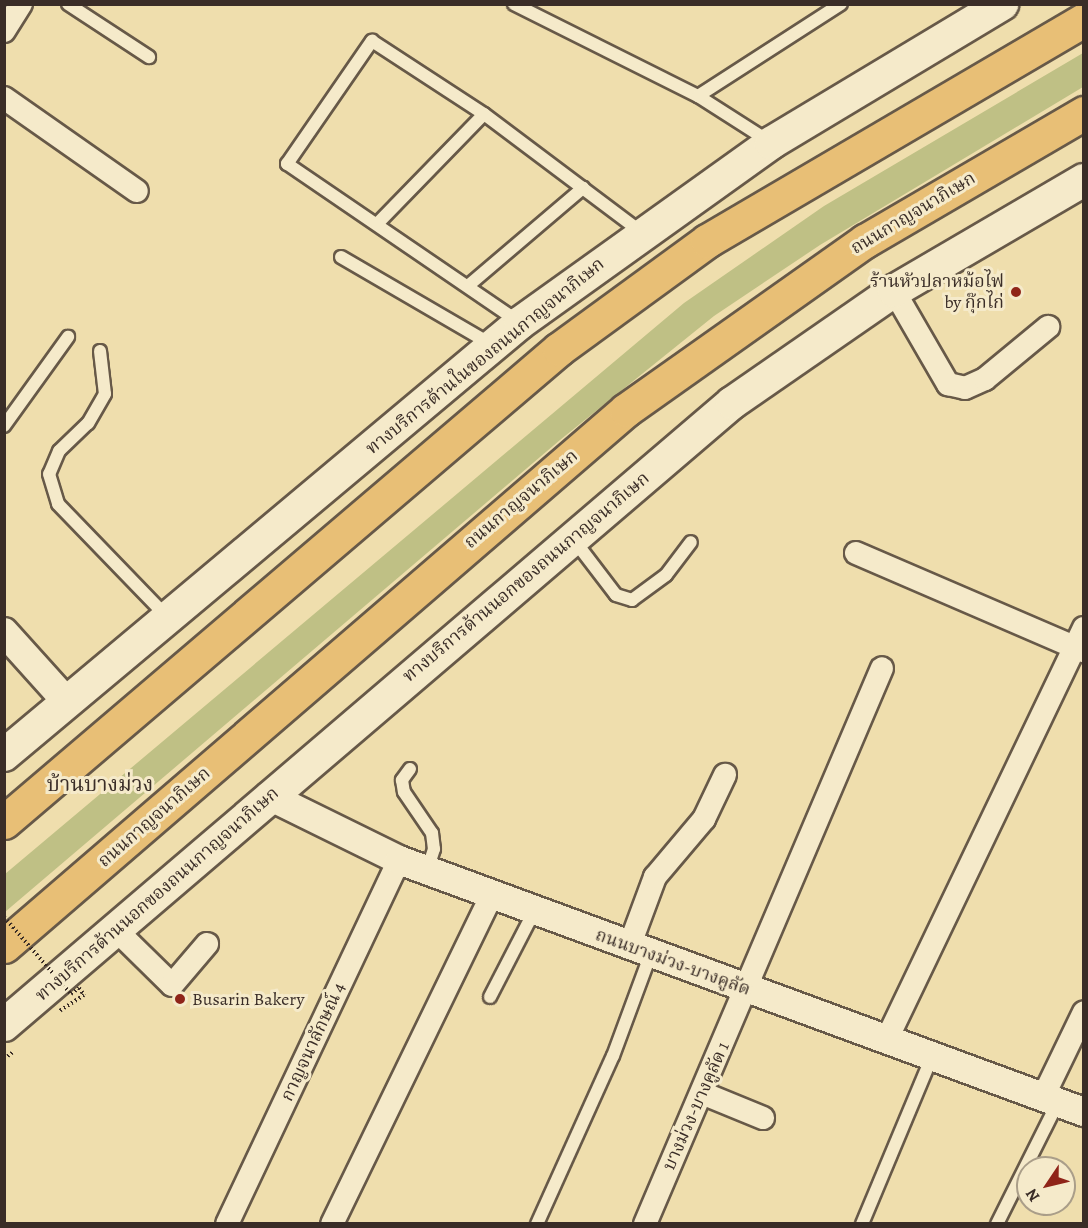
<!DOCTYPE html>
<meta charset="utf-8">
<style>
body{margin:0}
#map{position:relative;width:1088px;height:1228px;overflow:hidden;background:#efdead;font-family:Alegreya,"Noto Serif Thai",serif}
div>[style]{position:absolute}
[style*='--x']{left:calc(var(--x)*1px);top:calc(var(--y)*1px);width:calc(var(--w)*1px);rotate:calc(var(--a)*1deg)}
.green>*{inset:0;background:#bfc085}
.path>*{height:4px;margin-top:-2px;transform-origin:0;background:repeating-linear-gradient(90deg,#3a2d27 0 1.5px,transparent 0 4.5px)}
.roads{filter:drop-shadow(2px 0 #675948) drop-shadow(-2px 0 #675948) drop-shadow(0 2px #675948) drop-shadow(0 -2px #675948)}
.service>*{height:12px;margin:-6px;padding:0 6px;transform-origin:6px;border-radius:6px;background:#f5eaca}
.minor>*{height:22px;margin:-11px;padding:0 11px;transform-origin:11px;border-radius:11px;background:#f5eaca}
.tertiary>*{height:28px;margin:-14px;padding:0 14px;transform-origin:14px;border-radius:14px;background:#f5eaca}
.secondary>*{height:32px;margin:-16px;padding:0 16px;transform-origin:16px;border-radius:16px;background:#f5eaca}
.trunk>*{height:33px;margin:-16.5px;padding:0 16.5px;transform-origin:16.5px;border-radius:16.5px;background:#e8bf76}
.path-bridge>*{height:4px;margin-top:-2px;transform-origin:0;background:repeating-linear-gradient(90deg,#3a2d27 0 1.5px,transparent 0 4.5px)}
.dots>*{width:16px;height:16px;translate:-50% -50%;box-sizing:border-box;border:3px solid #f5eaca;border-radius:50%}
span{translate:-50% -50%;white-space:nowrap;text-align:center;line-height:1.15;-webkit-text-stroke:6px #f5eaca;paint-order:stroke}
.street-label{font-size:18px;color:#3a2d27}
.poi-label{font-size:18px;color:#3a2d27}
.right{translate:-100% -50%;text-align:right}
.left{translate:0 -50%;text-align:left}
.quarter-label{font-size:21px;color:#3a2d27}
.frame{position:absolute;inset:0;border:6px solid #3a2d27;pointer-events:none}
.north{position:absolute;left:1016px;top:1156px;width:60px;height:60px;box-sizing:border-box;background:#f5eaca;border:2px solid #aa9e89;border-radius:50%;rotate:235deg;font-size:16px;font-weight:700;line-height:24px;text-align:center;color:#3a2d27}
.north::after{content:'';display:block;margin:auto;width:21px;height:27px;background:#8f2418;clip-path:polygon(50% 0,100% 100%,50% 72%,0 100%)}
</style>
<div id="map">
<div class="green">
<i style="clip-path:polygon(1083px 53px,1083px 87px,820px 245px,714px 316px,560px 440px,5px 912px,5px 874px,684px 303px,824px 206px)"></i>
</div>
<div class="path">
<i style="--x:4;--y:1059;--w:11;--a:-38"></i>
</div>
<div class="roads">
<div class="service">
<i style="--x:68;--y:4;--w:97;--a:33.2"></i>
<i style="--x:514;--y:4;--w:206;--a:26.6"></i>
<i style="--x:770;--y:142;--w:85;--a:-147.4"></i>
<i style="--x:698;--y:96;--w:170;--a:-32.8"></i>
<i style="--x:377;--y:224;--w:153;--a:-45.8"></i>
<i style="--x:341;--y:257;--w:175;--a:30.2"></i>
<i style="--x:469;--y:285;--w:150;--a:-40.4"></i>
<i style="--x:519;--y:322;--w:281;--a:-145.7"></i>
<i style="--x:287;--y:164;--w:150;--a:-55.4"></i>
<i style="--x:372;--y:41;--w:134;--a:33.1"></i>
<i style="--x:484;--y:114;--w:196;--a:36.9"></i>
<i style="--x:100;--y:351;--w:43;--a:83.4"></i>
<i style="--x:105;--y:394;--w:34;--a:120"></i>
<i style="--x:88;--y:423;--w:40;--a:136"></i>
<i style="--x:59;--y:451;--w:25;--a:113"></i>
<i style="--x:49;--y:474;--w:31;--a:73"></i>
<i style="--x:58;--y:504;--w:157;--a:46"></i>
<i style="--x:4;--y:426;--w:110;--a:-54.3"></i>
<i style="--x:574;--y:540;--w:69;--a:52.6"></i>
<i style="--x:616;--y:595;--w:17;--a:17"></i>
<i style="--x:632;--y:600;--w:42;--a:-36.3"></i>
<i style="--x:666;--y:575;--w:41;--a:-52.9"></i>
<i style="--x:410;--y:769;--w:14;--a:126"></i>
<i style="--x:402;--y:780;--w:12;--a:81"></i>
<i style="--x:404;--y:792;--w:50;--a:55.7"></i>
<i style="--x:432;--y:833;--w:16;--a:83"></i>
<i style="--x:434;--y:849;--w:22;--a:108"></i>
<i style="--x:490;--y:997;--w:98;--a:-62.7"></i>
<i style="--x:537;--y:1224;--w:184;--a:-65.7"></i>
<i style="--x:613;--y:1056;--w:110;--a:-69.7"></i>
<i style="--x:862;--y:1224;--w:181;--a:-67.3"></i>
<i style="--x:997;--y:1224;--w:136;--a:-63.4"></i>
</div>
<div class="minor">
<i style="--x:4;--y:31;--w:32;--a:-58"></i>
<i style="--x:4;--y:98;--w:162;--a:35"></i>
<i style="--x:894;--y:291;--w:108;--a:59.9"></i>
<i style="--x:948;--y:384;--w:17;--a:13"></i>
<i style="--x:965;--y:388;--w:22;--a:-24"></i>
<i style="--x:985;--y:379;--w:82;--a:-39.5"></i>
<i style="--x:856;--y:553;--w:248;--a:23.3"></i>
<i style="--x:116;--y:930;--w:78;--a:44.5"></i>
<i style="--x:172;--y:985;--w:54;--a:-49.5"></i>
<i style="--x:629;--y:947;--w:75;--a:-69.6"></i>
<i style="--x:655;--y:877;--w:76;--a:-49.8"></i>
<i style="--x:704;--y:819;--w:49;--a:-64.5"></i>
<i style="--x:886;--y:1041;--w:458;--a:-64.4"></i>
<i style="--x:702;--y:1093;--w:66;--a:22.3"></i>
<i style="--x:1043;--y:1097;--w:94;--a:-64.2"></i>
<i style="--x:227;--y:1224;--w:403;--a:-64.7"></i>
<i style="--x:332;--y:1224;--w:367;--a:-64.1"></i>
<i style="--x:645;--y:1224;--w:604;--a:-66.91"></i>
</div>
<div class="tertiary">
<i style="--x:4;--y:632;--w:94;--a:48"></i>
<i style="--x:269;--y:796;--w:145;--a:26.2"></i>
<i style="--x:399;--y:860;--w:730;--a:20.2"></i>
</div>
<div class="secondary">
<i style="--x:4;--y:755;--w:673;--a:-39.94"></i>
<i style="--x:520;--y:323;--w:309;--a:-35.6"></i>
<i style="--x:771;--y:143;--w:270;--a:-31"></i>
<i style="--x:4;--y:1025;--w:958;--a:-40.51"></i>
<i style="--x:732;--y:403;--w:197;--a:-34.7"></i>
<i style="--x:894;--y:291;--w:220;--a:-30.3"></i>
</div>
<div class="trunk">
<i style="--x:4;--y:822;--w:729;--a:-40.44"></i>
<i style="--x:559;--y:349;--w:183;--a:-36.1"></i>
<i style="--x:707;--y:241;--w:437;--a:-30.4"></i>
<i style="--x:4;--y:946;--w:821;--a:-40.75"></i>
<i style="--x:626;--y:410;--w:293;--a:-35.3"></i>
<i style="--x:865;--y:241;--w:254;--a:-30.3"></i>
</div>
</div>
<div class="path-bridge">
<i style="--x:4;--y:917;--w:102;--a:49"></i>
<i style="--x:71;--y:994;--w:10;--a:-37"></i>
<i style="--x:79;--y:988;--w:9;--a:54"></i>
<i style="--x:84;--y:995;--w:30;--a:147"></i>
</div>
<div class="dots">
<i style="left:1016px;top:292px;background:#8f2418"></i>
<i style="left:180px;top:999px;background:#8f2418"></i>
</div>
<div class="street-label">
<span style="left:913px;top:213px;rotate:-31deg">ถนนกาญจนาภิเษก</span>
<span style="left:485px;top:356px;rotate:-39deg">ทางบริการด้านในของถนนกาญจนาภิเษก</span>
<span style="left:521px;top:499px;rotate:-40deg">ถนนกาญจนาภิเษก</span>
<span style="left:526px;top:577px;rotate:-40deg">ทางบริการด้านนอกของถนนกาญจนาภิเษก</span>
<span style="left:154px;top:817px;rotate:-41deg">ถนนกาญจนาภิเษก</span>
<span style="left:157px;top:894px;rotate:-41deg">ทางบริการด้านนอกของถนนกาญจนาภิเษก</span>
<span style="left:673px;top:962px;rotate:20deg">ถนนบางม่วง-บางคูลัด</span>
<span style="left:313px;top:1042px;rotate:-65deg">กาญจนาลักษณ์ 4</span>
<span style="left:696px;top:1106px;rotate:-66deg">บางม่วง-บางคูลัด 1</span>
</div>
<div class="poi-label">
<span class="right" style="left:1004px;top:292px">ร้านหัวปลาหม้อไฟ<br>by กุ๊กไก่</span>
<span class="left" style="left:192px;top:999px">Busarin Bakery</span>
</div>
<div class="quarter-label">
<span style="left:100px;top:784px">บ้านบางม่วง</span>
</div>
<div class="frame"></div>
<div class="north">N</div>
</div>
